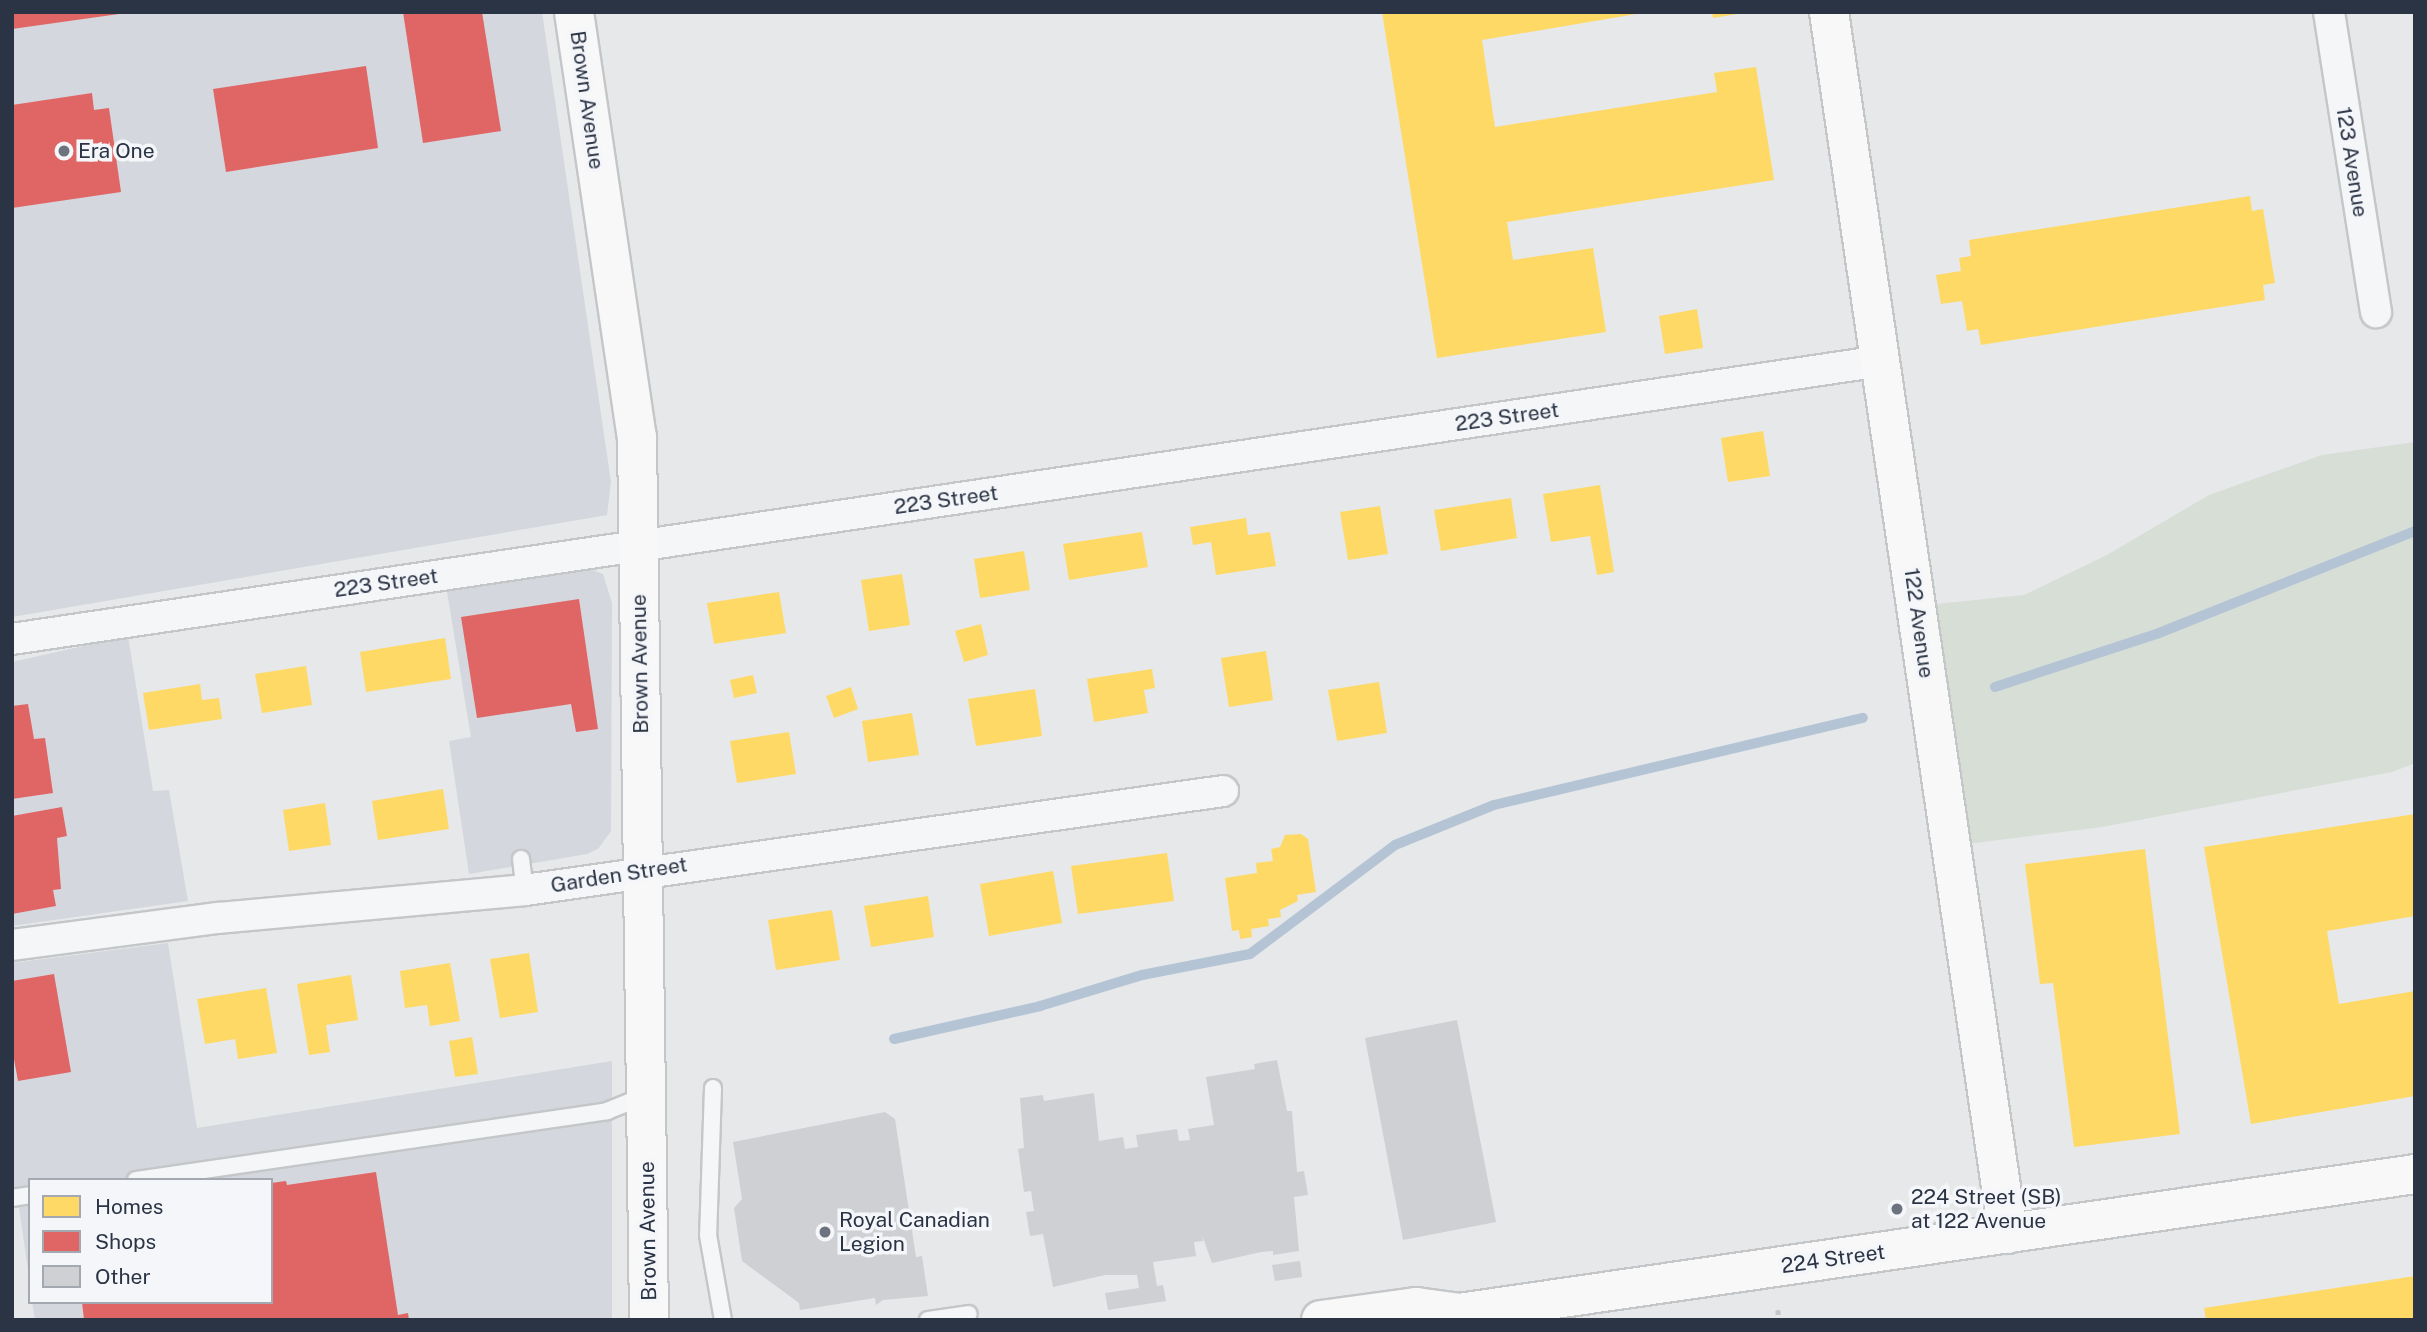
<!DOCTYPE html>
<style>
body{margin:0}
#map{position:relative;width:2427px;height:1332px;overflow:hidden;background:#e6e8ea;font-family:"Public Sans",sans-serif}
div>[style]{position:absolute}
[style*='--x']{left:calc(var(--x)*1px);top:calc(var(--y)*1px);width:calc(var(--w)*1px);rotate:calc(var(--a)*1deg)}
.built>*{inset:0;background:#d4d7dd}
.green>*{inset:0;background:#d6ded6}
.homes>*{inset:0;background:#ffd966}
.shops>*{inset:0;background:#e06666}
.stream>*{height:10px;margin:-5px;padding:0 5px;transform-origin:5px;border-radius:5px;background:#b4c4d5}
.building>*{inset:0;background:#ced0d3}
.path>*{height:4.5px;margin-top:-2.25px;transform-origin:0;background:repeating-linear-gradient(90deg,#c5c6ca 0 5px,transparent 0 10px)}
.roads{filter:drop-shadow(2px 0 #c4c6c8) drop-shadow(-2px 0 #c4c6c8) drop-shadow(0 2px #c4c6c8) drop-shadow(0 -2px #c4c6c8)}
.lane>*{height:16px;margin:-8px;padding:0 8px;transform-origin:8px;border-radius:8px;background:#f5f6f7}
.street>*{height:30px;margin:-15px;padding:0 15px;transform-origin:15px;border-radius:15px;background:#f5f6f7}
.secondary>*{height:38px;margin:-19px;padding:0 19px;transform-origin:19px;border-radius:19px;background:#f8f8f8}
.dots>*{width:19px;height:19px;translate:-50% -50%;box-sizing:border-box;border:4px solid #f4f6f9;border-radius:50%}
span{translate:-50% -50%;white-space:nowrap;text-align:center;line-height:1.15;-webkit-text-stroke:7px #f4f6f9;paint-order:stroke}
.street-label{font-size:21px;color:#2b3445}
.poi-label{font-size:21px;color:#2b3445}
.left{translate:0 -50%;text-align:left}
.frame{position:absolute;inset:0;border:14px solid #2b3445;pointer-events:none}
.legend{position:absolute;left:28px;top:1178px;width:245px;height:126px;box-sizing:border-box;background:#f4f6f9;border:2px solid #a4a8b1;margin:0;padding:9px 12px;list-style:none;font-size:21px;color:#2b3445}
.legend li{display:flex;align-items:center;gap:14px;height:35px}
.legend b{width:35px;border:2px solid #a4a8b1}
</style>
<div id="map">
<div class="built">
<i style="clip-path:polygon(12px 12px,542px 12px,611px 482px,607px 515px,12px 617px)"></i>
<i style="clip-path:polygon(587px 568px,603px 574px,612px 603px,611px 831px,598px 849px,587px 854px,469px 874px,449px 741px,471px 737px,446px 586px)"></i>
<i style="clip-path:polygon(128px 636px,153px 791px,169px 790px,188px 901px,12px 926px,12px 662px)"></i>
<i style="clip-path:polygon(168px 943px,197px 1128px,612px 1061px,612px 1320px,35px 1320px,32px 1302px,271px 1302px,271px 1180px,30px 1180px,30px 1284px,18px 1200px,12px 1191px,12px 963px)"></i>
</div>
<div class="green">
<i style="clip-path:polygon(2415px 442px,2415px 763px,2392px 772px,2102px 827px,1952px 846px,1917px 606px,2024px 595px,2107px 555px,2209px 495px,2322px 455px)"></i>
</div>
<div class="homes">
<i style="clip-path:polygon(1382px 12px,1648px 12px,1482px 40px,1495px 127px,1717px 92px,1714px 73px,1756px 67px,1774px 180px,1507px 222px,1513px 260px,1593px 248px,1606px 332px,1437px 358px)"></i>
<i style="clip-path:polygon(1712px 12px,1737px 12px,1737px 14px,1713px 18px)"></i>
<i style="clip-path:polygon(2250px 196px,2252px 211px,2263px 209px,2275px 283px,2263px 285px,2265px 300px,1981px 345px,1978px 329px,1967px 331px,1962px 301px,1941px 304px,1936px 275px,1961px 271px,1959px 258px,1971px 256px,1969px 240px)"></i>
<i style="clip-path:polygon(1697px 309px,1703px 348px,1665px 354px,1659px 316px)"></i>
<i style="clip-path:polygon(1763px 431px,1770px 476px,1728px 482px,1721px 438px)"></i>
<i style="clip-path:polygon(1600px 485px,1614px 572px,1597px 575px,1590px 536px,1551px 542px,1543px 494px)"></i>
<i style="clip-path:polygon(1511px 498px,1517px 538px,1441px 551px,1434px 510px)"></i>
<i style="clip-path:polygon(1380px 506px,1388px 554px,1348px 560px,1340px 512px)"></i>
<i style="clip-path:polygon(1246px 518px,1248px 535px,1270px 532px,1276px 566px,1216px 575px,1211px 542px,1193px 545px,1190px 527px)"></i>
<i style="clip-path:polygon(1142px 532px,1148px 567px,1069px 580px,1063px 544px)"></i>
<i style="clip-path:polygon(1024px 551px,1030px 590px,980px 598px,974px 559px)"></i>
<i style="clip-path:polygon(902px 574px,910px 625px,869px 631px,861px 580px)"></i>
<i style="clip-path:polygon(779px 592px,786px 633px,714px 644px,707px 603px)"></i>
<i style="clip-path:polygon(981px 624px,988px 655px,964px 662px,955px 631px)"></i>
<i style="clip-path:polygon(445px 638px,451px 679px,366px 692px,360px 652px)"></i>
<i style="clip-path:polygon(1266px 651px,1273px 700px,1229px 707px,1221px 658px)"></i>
<i style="clip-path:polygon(306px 666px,312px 705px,262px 713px,255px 674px)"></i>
<i style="clip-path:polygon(1152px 669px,1155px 688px,1144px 690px,1148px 713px,1094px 722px,1087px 679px)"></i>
<i style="clip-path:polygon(753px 675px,757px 693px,734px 698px,730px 680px)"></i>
<i style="clip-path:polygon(1379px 682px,1387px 733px,1337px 741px,1328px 690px)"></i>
<i style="clip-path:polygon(200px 684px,202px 700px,219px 698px,222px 719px,149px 730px,143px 693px)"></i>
<i style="clip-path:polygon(851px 687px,858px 709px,834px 718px,826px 696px)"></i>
<i style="clip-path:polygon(1035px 689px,1042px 736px,976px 746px,968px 699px)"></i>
<i style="clip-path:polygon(912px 713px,919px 755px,868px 762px,862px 721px)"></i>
<i style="clip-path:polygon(789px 732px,796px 774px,737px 783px,730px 741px)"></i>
<i style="clip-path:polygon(443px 789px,449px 829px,378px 840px,372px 801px)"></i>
<i style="clip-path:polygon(325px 803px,331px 845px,289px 851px,283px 810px)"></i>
<i style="clip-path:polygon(2415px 814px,2415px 916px,2327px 931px,2339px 1004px,2415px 991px,2415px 1096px,2251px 1124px,2204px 847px)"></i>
<i style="clip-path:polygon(1301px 834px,1308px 839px,1316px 892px,1297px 895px,1298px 901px,1280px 910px,1281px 917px,1268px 919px,1269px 926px,1251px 929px,1252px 937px,1240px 939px,1239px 930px,1232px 931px,1225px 878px,1257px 873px,1256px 863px,1273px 861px,1271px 849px,1280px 847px,1285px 835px)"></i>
<i style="clip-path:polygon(2145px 849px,2180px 1134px,2074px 1147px,2053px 983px,2040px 984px,2025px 864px)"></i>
<i style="clip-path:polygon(1167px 853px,1174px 901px,1078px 914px,1071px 866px)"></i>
<i style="clip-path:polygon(1053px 871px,1062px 923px,989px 936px,980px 884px)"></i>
<i style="clip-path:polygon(928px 896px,934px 937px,871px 947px,864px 906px)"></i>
<i style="clip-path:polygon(832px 910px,840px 960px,776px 970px,768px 920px)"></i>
<i style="clip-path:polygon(529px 953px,538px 1012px,500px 1018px,490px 959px)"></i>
<i style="clip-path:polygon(450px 963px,460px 1021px,430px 1026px,427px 1005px,405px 1008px,400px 971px)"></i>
<i style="clip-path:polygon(351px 975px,358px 1020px,326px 1025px,330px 1052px,309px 1055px,297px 984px)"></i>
<i style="clip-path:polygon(266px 988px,277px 1053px,238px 1059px,235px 1039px,205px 1044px,197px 999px)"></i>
<i style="clip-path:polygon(472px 1037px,478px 1074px,455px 1077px,449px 1041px)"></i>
<i style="clip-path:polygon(2415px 1276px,2415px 1320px,2206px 1320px,2204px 1308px)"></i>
</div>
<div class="shops">
<i style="clip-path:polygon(12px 12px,119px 12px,119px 14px,12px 29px)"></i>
<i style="clip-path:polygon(403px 12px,482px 12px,501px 131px,423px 143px)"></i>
<i style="clip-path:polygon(366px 66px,378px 148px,226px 172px,213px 89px)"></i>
<i style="clip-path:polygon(92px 93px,94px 110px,109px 108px,121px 192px,12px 208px,12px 105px)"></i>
<i style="clip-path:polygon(579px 599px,598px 729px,576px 732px,571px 704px,477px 718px,461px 617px)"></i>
<i style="clip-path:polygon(28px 704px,34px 739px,45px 738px,53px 793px,12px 799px,12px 706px)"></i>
<i style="clip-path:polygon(62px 807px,67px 836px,57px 838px,61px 889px,53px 890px,56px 906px,12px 914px,12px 816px)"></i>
<i style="clip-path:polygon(54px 974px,71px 1072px,18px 1081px,12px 1048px,12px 981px)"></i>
<i style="clip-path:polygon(376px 1172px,398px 1315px,408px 1313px,409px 1320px,84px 1320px,82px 1302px,271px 1302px,271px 1183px,286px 1181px,287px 1185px)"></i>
</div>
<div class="stream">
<i style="--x:1995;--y:687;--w:173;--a:-18.2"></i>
<i style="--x:2159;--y:633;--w:276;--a:-21.7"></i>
<i style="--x:894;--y:1039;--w:150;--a:-12.7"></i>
<i style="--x:1040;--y:1006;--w:107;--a:-16.9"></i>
<i style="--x:1142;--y:975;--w:110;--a:-11"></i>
<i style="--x:1250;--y:954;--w:181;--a:-36.9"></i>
<i style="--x:1395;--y:845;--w:107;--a:-22"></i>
<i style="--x:1494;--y:805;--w:379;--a:-13.3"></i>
</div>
<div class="building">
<i style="clip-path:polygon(1457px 1020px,1496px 1222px,1403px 1240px,1365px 1038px)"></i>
<i style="clip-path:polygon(1277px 1060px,1287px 1111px,1292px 1111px,1297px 1172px,1304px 1171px,1308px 1195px,1294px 1197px,1299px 1251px,1273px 1255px,1273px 1251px,1261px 1252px,1212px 1263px,1202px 1235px,1203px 1241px,1194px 1242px,1196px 1256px,1153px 1262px,1157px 1286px,1163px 1285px,1166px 1301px,1108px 1310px,1105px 1293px,1139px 1288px,1137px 1275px,1105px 1275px,1053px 1287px,1043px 1234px,1030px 1236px,1026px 1212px,1034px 1211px,1031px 1191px,1024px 1192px,1018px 1149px,1024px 1148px,1020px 1098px,1043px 1095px,1044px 1101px,1094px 1093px,1099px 1141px,1123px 1137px,1125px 1149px,1138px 1147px,1136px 1135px,1177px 1129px,1179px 1141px,1190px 1140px,1188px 1129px,1214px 1125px,1206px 1077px,1255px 1069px,1254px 1064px)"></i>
<i style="clip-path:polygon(885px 1112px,895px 1119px,916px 1257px,922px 1256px,928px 1296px,883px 1300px,876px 1305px,875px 1298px,800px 1310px,799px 1303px,742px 1261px,734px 1208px,742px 1199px,733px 1142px)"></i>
<i style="clip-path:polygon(1300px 1261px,1302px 1277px,1275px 1281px,1272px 1265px)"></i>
</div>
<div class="path">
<i style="--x:1778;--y:1310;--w:10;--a:84"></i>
</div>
<div class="roads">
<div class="lane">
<i style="--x:521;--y:859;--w:31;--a:83"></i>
<i style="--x:713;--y:1088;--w:147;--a:91.9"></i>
<i style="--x:708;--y:1235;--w:86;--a:80"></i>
<i style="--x:136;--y:1180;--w:476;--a:-8.3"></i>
<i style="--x:607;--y:1111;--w:40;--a:-22"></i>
<i style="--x:12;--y:1198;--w:18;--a:-9"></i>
<i style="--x:928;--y:1320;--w:41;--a:-8.3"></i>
</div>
<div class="street">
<i style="--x:2329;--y:12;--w:304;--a:81.1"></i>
<i style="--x:12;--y:639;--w:1890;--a:-8.46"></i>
<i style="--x:12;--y:945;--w:208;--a:-7.5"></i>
<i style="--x:218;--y:918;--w:308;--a:-5.2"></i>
<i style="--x:525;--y:890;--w:705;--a:-8.07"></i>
</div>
<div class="secondary">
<i style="--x:574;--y:12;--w:430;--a:81.6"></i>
<i style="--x:637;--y:437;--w:883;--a:89.22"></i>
<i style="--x:1829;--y:12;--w:1235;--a:81.67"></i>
<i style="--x:1321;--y:1320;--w:96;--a:-7.8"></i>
<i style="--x:1416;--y:1307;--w:43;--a:7.9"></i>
<i style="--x:1459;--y:1313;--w:966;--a:-8.27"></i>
</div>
</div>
<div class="dots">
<i style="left:64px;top:151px;background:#6c737f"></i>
<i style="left:1897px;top:1209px;background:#6c737f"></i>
<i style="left:825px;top:1232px;background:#6c737f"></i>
</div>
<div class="street-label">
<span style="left:587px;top:100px;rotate:82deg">Brown Avenue</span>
<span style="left:2352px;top:162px;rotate:81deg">123 Avenue</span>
<span style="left:1507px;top:417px;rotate:-8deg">223 Street</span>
<span style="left:946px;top:500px;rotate:-8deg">223 Street</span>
<span style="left:386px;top:583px;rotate:-8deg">223 Street</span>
<span style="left:1919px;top:623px;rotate:82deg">122 Avenue</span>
<span style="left:640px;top:664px;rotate:-91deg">Brown Avenue</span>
<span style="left:619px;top:875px;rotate:-9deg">Garden Street</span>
<span style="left:648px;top:1231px;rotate:-91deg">Brown Avenue</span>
<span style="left:1833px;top:1259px;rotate:-8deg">224 Street</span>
</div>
<div class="poi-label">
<span class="left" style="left:78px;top:151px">Era One</span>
<span class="left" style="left:1911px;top:1209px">224 Street (SB)<br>at 122 Avenue</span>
<span class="left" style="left:839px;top:1232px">Royal Canadian<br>Legion</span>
</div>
<div class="frame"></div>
<ul class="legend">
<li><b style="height:19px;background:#ffd966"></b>Homes</li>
<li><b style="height:19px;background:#e06666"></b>Shops</li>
<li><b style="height:19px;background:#ced0d3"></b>Other</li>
</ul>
</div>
